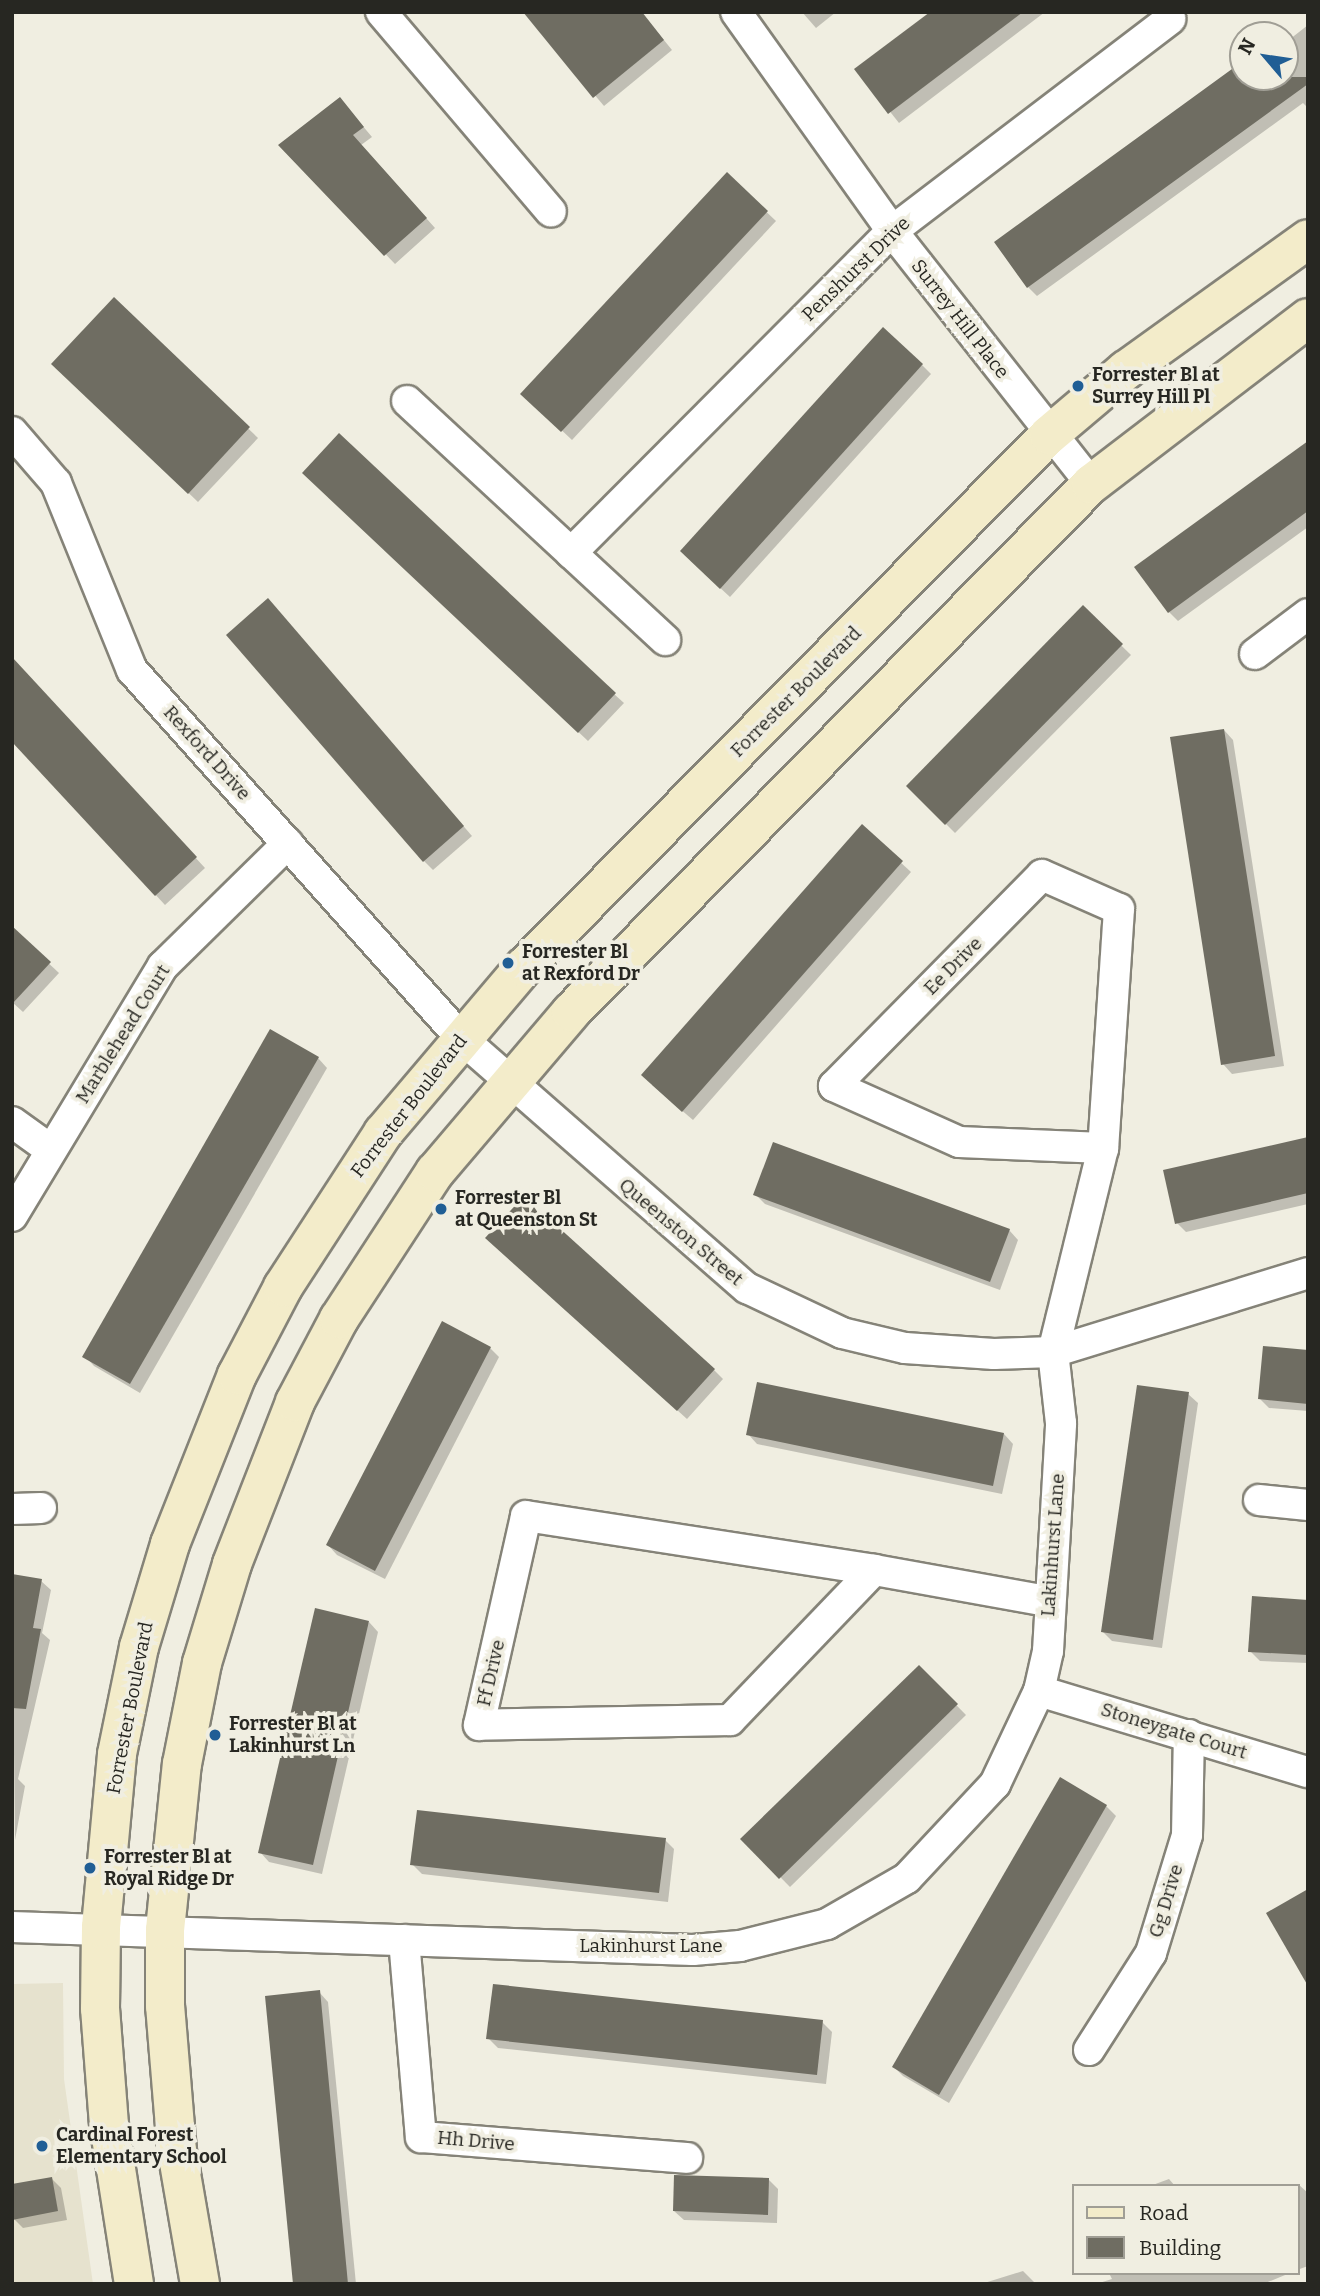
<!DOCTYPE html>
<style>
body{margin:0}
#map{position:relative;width:1320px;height:2296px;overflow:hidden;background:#f0eee1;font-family:Bitter,serif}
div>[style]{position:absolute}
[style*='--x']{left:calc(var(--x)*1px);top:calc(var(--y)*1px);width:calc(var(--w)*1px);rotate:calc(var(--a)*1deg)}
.built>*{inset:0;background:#e6e2ce}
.shadow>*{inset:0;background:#0003}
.building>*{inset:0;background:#6f6d62}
.roads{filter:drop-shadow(2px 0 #858378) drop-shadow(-2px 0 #858378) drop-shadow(0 2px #858378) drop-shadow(0 -2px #858378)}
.street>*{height:30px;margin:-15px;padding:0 15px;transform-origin:15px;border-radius:15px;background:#fff}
.secondary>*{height:38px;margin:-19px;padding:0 19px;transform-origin:19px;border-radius:19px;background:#f3ecca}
.dots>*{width:19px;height:19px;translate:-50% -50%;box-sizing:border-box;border:4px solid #f0eee1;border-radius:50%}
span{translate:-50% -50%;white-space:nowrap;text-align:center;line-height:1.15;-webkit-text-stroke:7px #f0eee1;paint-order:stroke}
.street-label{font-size:19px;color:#272722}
.poi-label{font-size:19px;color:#272722;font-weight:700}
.left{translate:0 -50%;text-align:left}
.frame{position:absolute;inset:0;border:14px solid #272722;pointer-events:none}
.legend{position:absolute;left:1072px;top:2184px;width:228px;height:91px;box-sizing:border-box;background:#f0eee1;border:2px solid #a09e95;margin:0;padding:9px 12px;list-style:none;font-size:21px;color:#272722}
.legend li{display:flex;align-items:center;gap:14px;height:35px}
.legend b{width:35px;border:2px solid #a09e95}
.north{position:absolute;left:1229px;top:21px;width:70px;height:70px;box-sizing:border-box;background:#f0eee1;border:2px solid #a09e95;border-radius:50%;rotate:299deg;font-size:19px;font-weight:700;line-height:28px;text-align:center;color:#272722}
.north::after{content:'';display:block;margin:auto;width:24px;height:32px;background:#205e95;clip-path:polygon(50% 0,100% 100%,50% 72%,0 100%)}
</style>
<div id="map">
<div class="built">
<i style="clip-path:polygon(63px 1983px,64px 2079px,93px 2284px,12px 2284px,12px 1984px)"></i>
</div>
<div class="shadow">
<i style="clip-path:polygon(525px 12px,641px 12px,672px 50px,604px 106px)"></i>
<i style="clip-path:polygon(802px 12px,836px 12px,816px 28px)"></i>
<i style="clip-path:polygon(933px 12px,1045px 12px,899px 123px,857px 70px)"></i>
<i style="clip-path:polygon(1308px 25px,1308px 108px,1303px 103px,1037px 296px,1028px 287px,1232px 71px,1239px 78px,1285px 77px,1285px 43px)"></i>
<i style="clip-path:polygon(340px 99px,372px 137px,361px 145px,435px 228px,395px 264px,281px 145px)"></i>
<i style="clip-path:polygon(727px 175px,776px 221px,572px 440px,523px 394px)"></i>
<i style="clip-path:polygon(114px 300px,258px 438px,198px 502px,54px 364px)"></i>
<i style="clip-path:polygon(922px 365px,931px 374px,730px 597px,691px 561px)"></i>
<i style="clip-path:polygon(1308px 443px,1308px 527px,1178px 621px,1169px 612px)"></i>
<i style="clip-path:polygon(314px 482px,614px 694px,624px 703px,588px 741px)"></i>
<i style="clip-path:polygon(1083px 608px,1131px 655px,955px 833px,908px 786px)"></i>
<i style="clip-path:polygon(277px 610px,472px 836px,433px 870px,424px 861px)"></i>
<i style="clip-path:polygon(12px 658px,205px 868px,165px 905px,12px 739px)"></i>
<i style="clip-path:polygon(1224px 730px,1233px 740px,1284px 1066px,1232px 1074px,1223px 1064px)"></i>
<i style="clip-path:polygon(862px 827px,911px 872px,693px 1120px,652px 1085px)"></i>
<i style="clip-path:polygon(12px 929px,59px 973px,23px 1012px,12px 1002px)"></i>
<i style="clip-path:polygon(318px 1058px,327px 1068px,140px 1393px,94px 1366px,85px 1356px)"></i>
<i style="clip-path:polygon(1308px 1139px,1308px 1204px,1186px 1232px,1177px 1223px)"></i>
<i style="clip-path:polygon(755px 1194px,1009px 1230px,1018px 1240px,1000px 1290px,765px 1204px)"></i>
<i style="clip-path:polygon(497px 1247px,714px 1370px,723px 1379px,687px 1419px)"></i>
<i style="clip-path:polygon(490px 1348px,499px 1357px,385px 1579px,337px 1555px,328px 1545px)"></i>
<i style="clip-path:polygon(1308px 1352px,1308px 1411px,1269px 1408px,1260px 1399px)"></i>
<i style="clip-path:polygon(1188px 1394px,1198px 1403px,1162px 1648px,1112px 1641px,1103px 1632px)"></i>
<i style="clip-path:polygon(748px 1434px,1004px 1434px,1013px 1444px,1002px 1494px,757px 1444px)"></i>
<i style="clip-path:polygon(12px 1576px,41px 1581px,51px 1590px,42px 1633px,50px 1640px,18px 1779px,25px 1786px,15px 1840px)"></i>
<i style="clip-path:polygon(1308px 1601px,1308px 1663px,1260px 1661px,1250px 1651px)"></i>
<i style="clip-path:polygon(369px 1622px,378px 1632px,322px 1874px,269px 1862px,260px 1852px)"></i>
<i style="clip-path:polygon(919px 1667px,966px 1715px,790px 1887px,743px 1839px)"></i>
<i style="clip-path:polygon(1106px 1806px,1116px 1816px,949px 2103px,903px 2076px,894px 2067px)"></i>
<i style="clip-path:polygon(665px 1840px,674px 1849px,668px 1902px,422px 1874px,412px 1864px)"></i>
<i style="clip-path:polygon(319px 1992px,328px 2002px,356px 2284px,295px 2284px)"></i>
<i style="clip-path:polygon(822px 2022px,832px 2032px,826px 2084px,498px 2048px,488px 2038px)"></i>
<i style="clip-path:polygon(52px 2179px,61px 2188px,67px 2220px,23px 2228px,14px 2219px)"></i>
<i style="clip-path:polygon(768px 2179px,778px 2189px,777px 2223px,684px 2220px,674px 2211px)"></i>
<i style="clip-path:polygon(1169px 2179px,1175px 2186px,1150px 2186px)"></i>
<i style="clip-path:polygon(1298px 2184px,1308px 2193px,1308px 2266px,1297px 2270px)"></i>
<i style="clip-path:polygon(1023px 2271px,1036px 2284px,981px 2284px)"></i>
<i style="clip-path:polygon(1109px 2273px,1290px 2273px,1263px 2284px,1096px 2284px,1112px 2279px)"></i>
</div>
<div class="building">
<i style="clip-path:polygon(523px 12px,642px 12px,664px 40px,593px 98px)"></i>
<i style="clip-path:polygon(930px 12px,1023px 12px,888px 114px,854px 69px)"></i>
<i style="clip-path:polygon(1232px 69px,1238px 77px,1308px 77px,1308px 84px,1027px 288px,994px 242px)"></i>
<i style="clip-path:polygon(340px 97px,364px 127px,353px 135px,427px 218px,384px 256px,278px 145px)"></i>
<i style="clip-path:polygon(727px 172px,768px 211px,561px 432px,520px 394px)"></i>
<i style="clip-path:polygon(114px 297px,250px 427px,188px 494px,51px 364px)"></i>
<i style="clip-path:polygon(883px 327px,923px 364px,720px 589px,680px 551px)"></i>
<i style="clip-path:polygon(339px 433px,616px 693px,578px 733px,302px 473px)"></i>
<i style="clip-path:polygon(1308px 441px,1308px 511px,1168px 613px,1134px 567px)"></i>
<i style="clip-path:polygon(268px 598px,464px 826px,423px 862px,226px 635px)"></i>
<i style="clip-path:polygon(1083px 605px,1123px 644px,945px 825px,906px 786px)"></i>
<i style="clip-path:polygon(12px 657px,197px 857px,155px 896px,12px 742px)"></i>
<i style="clip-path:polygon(1224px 729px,1275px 1056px,1221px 1065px,1170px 737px)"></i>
<i style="clip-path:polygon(862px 824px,903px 861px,682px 1112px,641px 1075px)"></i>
<i style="clip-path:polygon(12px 926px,51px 962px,12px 1004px)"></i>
<i style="clip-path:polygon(270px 1029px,319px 1057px,130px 1384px,82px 1357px)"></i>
<i style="clip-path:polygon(1308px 1137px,1308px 1193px,1175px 1224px,1163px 1170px)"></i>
<i style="clip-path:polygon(773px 1142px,1010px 1229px,990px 1282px,753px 1195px)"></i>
<i style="clip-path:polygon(524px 1196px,715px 1369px,677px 1411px,485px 1238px)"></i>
<i style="clip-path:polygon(442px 1321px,491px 1347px,375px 1571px,326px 1545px)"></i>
<i style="clip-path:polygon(1263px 1346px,1308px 1350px,1308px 1404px,1258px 1399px)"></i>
<i style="clip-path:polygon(757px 1382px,1004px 1433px,993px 1486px,746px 1435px)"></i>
<i style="clip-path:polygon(1137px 1385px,1189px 1392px,1153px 1640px,1101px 1632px)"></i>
<i style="clip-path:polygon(12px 1574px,42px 1579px,33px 1628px,41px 1629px,26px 1709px,12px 1708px)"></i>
<i style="clip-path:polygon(1252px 1596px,1308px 1600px,1308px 1655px,1248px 1652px)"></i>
<i style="clip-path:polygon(315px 1608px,369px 1621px,313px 1865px,258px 1853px)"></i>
<i style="clip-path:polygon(919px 1665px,958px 1704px,779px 1879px,740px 1839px)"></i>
<i style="clip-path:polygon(1060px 1777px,1107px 1805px,939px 2095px,892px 2067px)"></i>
<i style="clip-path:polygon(417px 1810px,666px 1838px,659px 1893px,410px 1865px)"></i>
<i style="clip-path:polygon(1308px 1889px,1308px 1986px,1266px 1913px)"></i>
<i style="clip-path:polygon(493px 1984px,823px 2020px,817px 2075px,486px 2039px)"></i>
<i style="clip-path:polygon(320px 1990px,348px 2284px,293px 2284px,265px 1996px)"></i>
<i style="clip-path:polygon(674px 2175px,769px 2178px,768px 2215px,673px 2211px)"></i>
<i style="clip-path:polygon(52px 2177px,58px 2211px,12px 2220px,12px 2184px)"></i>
</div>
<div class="roads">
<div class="street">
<i style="--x:381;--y:12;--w:262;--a:49.6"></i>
<i style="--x:736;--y:12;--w:269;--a:54.5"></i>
<i style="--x:892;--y:231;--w:322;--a:51.8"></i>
<i style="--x:407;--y:401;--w:352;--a:42.8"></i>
<i style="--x:12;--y:432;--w:67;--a:49.2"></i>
<i style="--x:56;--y:483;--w:202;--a:67.9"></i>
<i style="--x:132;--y:670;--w:494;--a:48.2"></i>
<i style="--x:461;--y:1038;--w:380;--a:41.2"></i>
<i style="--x:747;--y:1288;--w:105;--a:25.3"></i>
<i style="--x:842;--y:1333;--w:65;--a:13.4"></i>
<i style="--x:905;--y:1348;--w:89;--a:3.9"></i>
<i style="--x:994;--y:1354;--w:59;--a:-1.9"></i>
<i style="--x:1053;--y:1352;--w:267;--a:-17.2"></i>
<i style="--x:571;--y:553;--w:455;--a:-45.1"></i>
<i style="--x:892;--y:231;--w:350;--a:-37.3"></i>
<i style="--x:1255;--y:654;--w:66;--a:-37"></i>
<i style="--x:1042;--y:875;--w:84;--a:23.8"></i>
<i style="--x:1119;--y:909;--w:240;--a:93.8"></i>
<i style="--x:1103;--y:1148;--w:144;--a:-177.6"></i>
<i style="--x:959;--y:1142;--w:137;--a:-155.9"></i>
<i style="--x:834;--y:1086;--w:296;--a:-45.4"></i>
<i style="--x:12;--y:1122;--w:48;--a:35.7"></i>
<i style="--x:12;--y:1216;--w:292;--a:-58.9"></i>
<i style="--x:163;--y:966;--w:175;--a:-44.5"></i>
<i style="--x:1259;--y:1500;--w:49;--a:5.8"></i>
<i style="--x:12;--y:1509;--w:29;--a:-2"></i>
<i style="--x:526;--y:1516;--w:352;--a:8.8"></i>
<i style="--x:874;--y:1570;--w:208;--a:133.8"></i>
<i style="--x:730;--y:1720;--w:251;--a:178.9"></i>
<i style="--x:479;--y:1725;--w:214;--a:-77.3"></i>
<i style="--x:874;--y:1570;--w:176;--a:10.2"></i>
<i style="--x:1039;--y:1691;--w:281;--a:16.8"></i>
<i style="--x:12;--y:1927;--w:681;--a:1.93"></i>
<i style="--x:693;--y:1950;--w:47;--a:-4.9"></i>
<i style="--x:740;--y:1946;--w:90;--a:-14.2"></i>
<i style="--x:827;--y:1924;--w:92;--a:-29.9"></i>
<i style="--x:907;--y:1878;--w:129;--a:-46.9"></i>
<i style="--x:995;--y:1784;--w:103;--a:-64.7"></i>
<i style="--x:1039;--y:1691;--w:41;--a:-77.3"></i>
<i style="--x:1048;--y:1651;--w:228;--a:-86.7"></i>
<i style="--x:1061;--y:1423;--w:71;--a:-96.4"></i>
<i style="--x:1053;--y:1352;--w:210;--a:-76.2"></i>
<i style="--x:404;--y:1940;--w:198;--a:85.1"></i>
<i style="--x:421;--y:2137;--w:267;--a:4.5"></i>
<i style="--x:1089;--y:2050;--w:115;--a:-57.4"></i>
<i style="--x:1151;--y:1953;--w:123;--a:-73"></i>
<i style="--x:1187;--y:1835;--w:100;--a:-88.9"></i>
</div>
<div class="secondary">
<i style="--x:134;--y:2284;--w:161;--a:-98.9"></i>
<i style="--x:109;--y:2125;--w:116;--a:-94.4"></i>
<i style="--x:100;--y:2009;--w:82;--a:-89.3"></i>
<i style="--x:101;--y:1927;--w:174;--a:-84.7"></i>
<i style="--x:117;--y:1754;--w:109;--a:-78.4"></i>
<i style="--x:139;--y:1647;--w:108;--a:-73.2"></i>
<i style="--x:170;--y:1544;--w:182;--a:-68.4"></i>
<i style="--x:237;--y:1375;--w:99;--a:-62.4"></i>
<i style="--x:283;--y:1287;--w:184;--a:-57"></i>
<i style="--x:383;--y:1133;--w:218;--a:-49.7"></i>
<i style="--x:524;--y:967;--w:747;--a:-45.38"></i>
<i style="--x:1049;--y:435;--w:101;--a:-40.2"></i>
<i style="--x:1126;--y:370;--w:224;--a:-35.7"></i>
<i style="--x:200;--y:2284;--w:135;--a:-99.8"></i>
<i style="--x:177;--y:2151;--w:145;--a:-94.7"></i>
<i style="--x:165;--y:2006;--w:76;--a:-90"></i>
<i style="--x:165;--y:1930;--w:167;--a:-84.2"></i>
<i style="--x:182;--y:1764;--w:103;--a:-78.8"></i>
<i style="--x:202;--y:1663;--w:103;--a:-73.1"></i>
<i style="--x:232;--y:1564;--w:174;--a:-68.7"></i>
<i style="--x:295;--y:1402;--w:94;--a:-62.1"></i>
<i style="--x:339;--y:1319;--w:176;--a:-56.9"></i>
<i style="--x:435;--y:1172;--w:210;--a:-49.6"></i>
<i style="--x:571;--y:1012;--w:741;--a:-45.44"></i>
<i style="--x:1091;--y:484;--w:273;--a:-37.4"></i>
</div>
</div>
<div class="dots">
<i style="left:1078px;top:386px;background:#205e95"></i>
<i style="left:508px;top:963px;background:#205e95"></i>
<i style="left:441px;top:1209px;background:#205e95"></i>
<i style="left:215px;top:1735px;background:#205e95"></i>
<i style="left:90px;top:1868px;background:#205e95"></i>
<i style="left:42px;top:2146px;background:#205e95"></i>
</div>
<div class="street-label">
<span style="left:856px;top:269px;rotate:-44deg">Penshurst Drive</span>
<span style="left:960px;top:319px;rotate:52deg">Surrey Hill Place</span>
<span style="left:796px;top:692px;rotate:-45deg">Forrester Boulevard</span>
<span style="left:207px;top:753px;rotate:48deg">Rexford Drive</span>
<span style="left:953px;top:966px;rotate:-45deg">Ee Drive</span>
<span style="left:123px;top:1034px;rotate:-58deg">Marblehead Court</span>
<span style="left:409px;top:1106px;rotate:-52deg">Forrester Boulevard</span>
<span style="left:681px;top:1232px;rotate:40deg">Queenston Street</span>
<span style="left:1053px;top:1545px;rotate:-86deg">Lakinhurst Lane</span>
<span style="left:491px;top:1673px;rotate:-77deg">Ff Drive</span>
<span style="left:130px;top:1708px;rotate:-79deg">Forrester Boulevard</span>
<span style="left:1174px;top:1731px;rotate:17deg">Stoneygate Court</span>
<span style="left:1166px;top:1901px;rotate:-73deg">Gg Drive</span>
<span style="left:651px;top:1946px">Lakinhurst Lane</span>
<span style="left:476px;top:2141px;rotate:5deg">Hh Drive</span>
</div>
<div class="poi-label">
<span class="left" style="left:1092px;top:386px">Forrester Bl at<br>Surrey Hill Pl</span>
<span class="left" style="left:522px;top:963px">Forrester Bl<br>at Rexford Dr</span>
<span class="left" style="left:455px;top:1209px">Forrester Bl<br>at Queenston St</span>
<span class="left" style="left:229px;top:1735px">Forrester Bl at<br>Lakinhurst Ln</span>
<span class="left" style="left:104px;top:1868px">Forrester Bl at<br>Royal Ridge Dr</span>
<span class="left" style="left:56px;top:2146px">Cardinal Forest<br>Elementary School</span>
</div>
<div class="frame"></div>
<ul class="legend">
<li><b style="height:9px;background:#f3ecca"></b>Road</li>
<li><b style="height:19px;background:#6f6d62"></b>Building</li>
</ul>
<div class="north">N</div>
</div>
